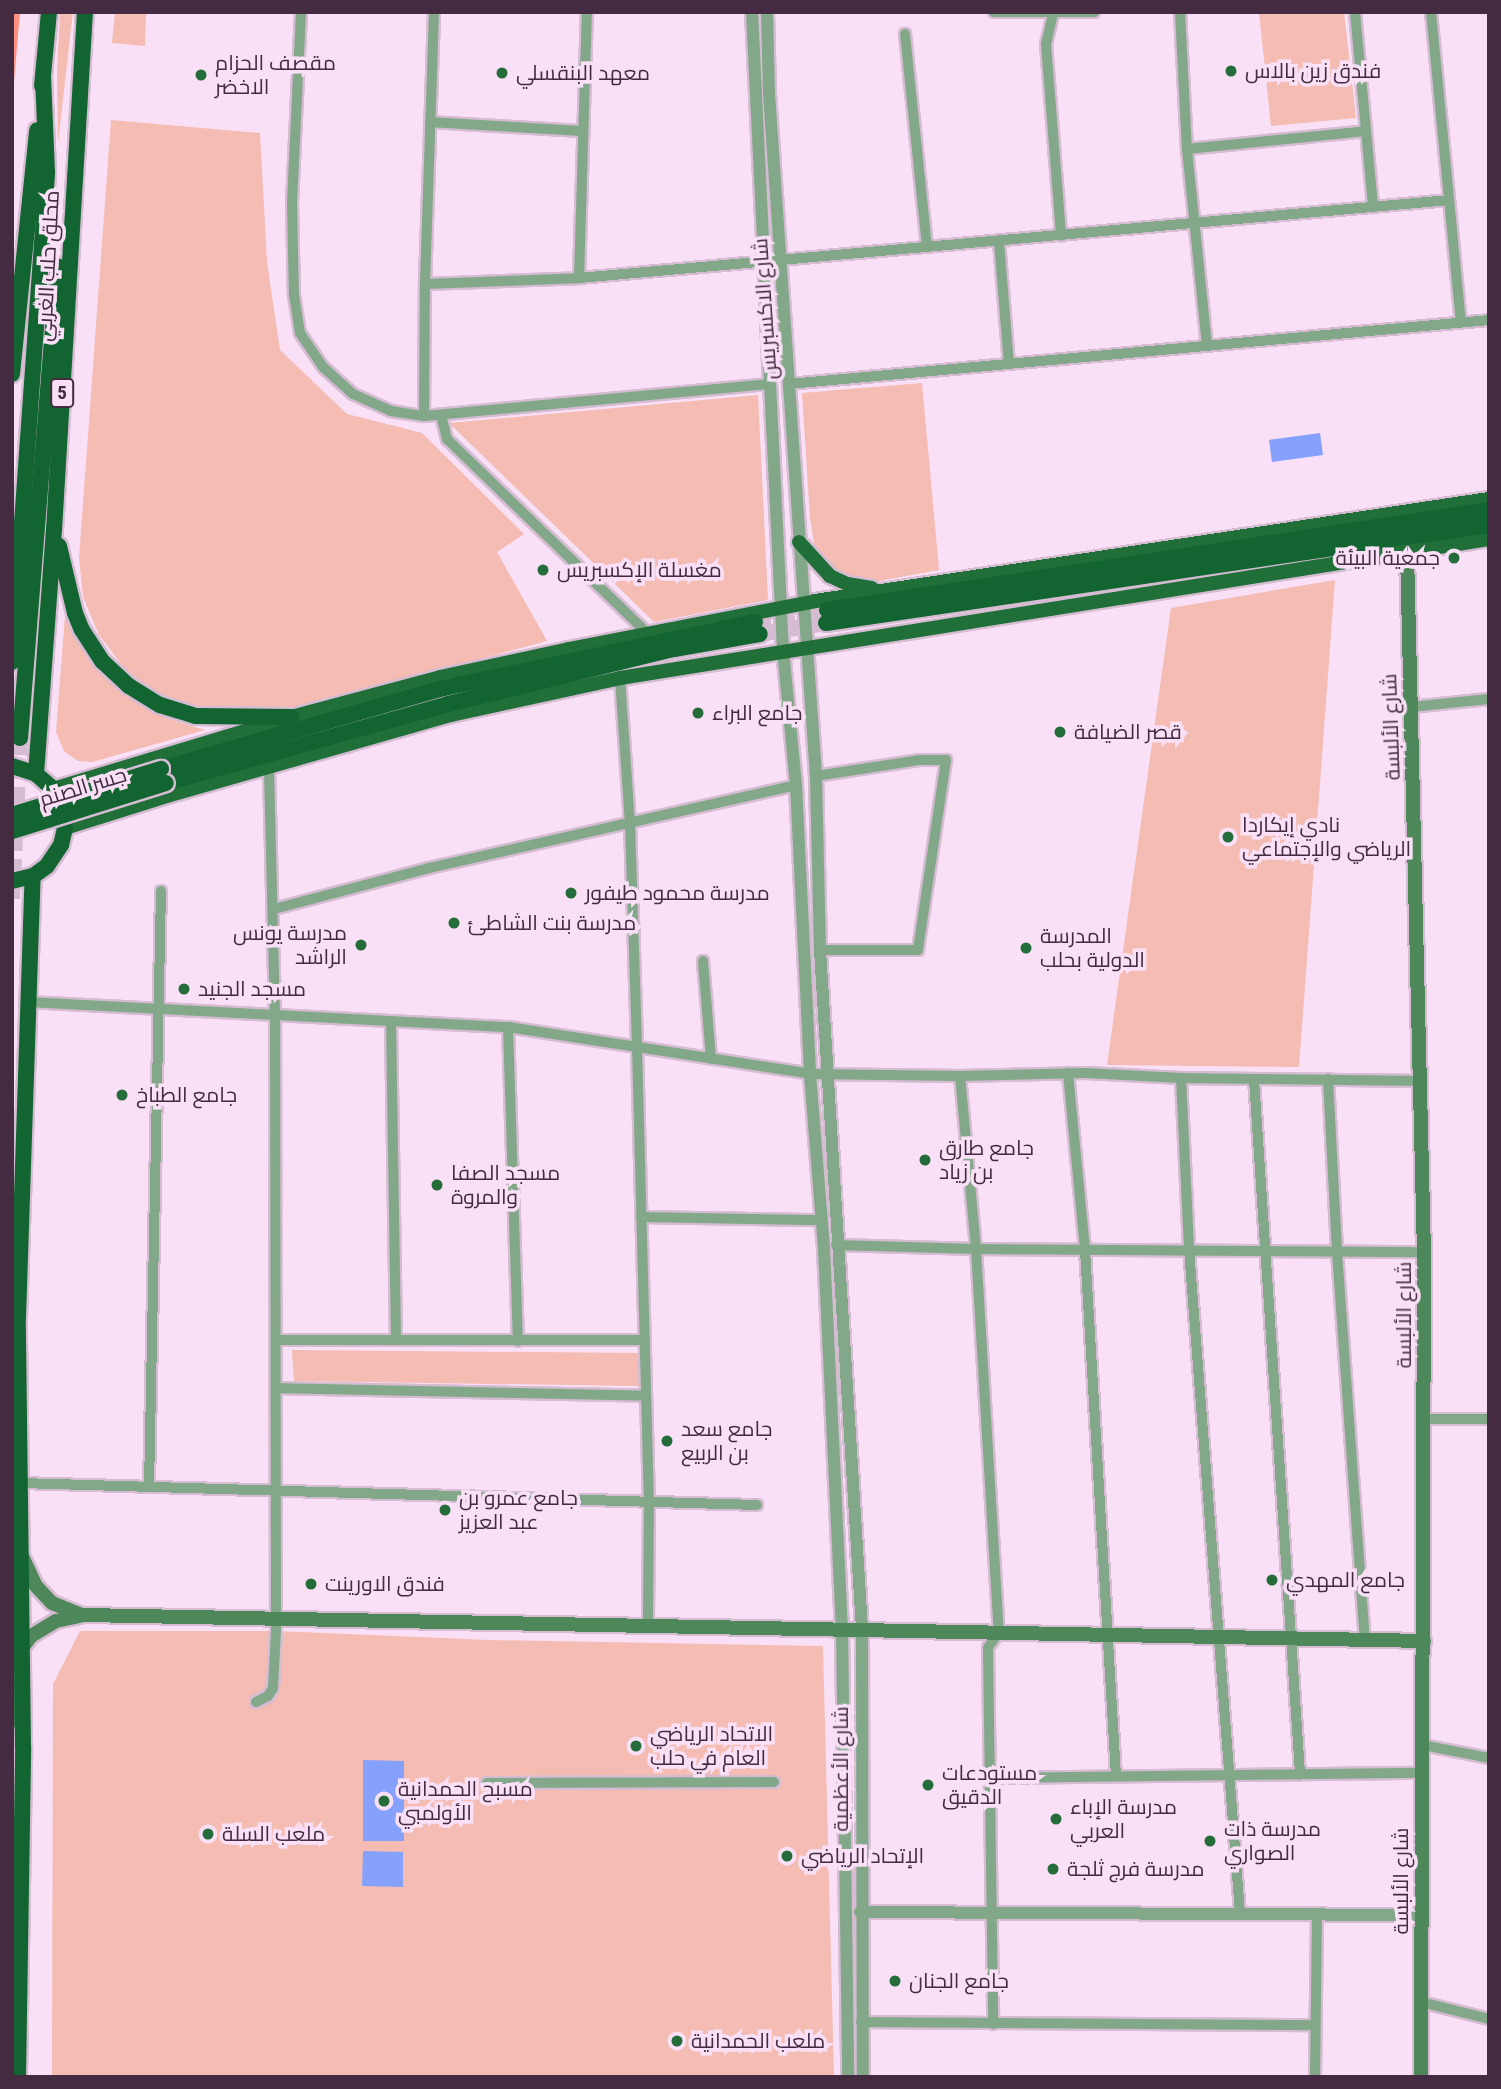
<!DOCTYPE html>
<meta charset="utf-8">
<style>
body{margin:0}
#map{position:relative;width:1501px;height:2089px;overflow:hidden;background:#f9e0f6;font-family:"Roboto Condensed",Cairo,sans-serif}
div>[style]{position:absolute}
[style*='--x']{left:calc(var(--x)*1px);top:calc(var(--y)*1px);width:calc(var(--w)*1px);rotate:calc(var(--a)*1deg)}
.green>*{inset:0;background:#f4bcb2}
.forest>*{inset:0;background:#ff9180}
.water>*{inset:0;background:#85a1fb}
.trunk-tunnel>*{height:16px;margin-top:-8px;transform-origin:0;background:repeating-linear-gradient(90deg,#d5bcd2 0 16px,transparent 0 24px)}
.roads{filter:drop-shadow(2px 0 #d5bcd2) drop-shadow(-2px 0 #d5bcd2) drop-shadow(0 2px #d5bcd2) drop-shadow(0 -2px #d5bcd2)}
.minor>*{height:10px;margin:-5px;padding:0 5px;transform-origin:5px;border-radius:5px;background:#82a889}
.tertiary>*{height:12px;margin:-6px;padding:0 6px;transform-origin:6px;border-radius:6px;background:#82a889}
.secondary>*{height:14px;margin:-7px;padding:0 7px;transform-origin:7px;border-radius:7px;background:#4d875a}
.primary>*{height:14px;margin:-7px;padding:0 7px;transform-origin:7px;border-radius:7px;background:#206f39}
.trunk>*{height:16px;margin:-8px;padding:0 8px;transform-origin:8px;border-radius:8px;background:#126430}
.bridges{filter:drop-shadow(2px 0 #d5bcd2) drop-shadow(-2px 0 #d5bcd2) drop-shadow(0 2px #d5bcd2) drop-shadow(0 -2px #d5bcd2)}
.trunk-bridge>*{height:16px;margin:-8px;padding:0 8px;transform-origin:8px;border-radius:8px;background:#126430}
.dots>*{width:19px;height:19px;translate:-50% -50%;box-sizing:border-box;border:4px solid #f9e0f6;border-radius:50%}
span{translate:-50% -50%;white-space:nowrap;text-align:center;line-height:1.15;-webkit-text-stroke:7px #f9e0f6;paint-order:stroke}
.shield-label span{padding:2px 5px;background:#f9e0f6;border:2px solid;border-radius:5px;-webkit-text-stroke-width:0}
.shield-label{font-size:19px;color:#442b41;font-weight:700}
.poi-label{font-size:21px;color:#442b41}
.left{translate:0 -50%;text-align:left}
.right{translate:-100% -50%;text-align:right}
.street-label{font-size:21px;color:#442b41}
.frame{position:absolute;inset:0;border:14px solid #442b41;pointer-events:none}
</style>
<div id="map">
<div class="green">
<i style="clip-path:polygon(60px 12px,73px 12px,58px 143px,57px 72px)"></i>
<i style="clip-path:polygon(115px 12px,146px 12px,145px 46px,112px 43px)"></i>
<i style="clip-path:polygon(1259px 12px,1344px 12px,1356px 118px,1271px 126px)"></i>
<i style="clip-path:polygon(111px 120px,260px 133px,267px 262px,280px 350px,347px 414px,422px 433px,524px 534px,497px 552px,547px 641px,304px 707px,241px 714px,195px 710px,154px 693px,124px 668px,99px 635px,83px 597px,79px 558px)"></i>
<i style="clip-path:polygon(922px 383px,939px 570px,879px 581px,854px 580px,833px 567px,815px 549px,810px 518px,802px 393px)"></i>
<i style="clip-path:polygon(758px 395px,768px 600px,654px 622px,449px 423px)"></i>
<i style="clip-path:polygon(1335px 580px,1299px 1067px,1107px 1065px,1171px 608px)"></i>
<i style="clip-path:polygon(65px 616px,88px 655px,117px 690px,166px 718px,205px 730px,92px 762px,78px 761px,64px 751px,56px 732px)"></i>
<i style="clip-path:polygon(292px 1350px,638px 1353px,639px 1386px,294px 1381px)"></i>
<i style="clip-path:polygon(80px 1631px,276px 1631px,489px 1640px,823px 1646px,834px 2077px,52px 2077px,53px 1684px)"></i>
</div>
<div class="forest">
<i style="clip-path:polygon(12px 12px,20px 12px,12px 105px)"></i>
</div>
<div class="water">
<i style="clip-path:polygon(1320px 433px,1323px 455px,1272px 462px,1269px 440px)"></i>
<i style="clip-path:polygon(363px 1760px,404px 1761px,404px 1841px,363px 1841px)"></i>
<i style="clip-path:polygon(363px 1851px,403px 1852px,403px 1887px,362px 1886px)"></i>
</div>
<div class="trunk-tunnel">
<i style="--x:755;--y:622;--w:73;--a:-9.5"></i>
<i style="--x:760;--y:634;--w:67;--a:-9.5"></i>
<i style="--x:12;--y:899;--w:161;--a:-87.2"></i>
</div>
<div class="roads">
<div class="minor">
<i style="--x:301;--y:12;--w:191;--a:92.7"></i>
<i style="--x:292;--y:203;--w:92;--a:88.8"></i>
<i style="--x:294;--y:295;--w:38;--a:81"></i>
<i style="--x:300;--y:333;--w:41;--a:55.9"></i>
<i style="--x:323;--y:367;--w:40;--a:42"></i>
<i style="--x:353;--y:394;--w:42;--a:24.1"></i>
<i style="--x:391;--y:411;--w:33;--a:9"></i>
<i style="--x:424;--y:416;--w:348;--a:-5.3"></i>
<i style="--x:994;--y:12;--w:100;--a:0"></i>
<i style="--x:1180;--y:12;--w:137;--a:87.1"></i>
<i style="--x:1187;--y:149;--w:198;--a:84.2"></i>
<i style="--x:1355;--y:12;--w:196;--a:84.7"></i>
<i style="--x:1431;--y:12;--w:312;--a:84.5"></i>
<i style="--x:1053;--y:14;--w:31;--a:103"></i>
<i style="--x:1046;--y:44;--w:192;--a:85.5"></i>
<i style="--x:905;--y:34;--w:214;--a:84.1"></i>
<i style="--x:430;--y:122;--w:151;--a:3.4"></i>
<i style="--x:1187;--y:149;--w:180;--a:-5.7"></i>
<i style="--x:999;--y:241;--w:123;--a:85.4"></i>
<i style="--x:579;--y:278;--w:266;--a:-88.3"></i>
<i style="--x:425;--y:284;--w:154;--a:-2.2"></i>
<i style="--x:579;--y:278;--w:873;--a:-5.12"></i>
<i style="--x:789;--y:384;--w:703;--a:-5.22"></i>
<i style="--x:441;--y:415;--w:25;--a:76"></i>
<i style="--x:447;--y:439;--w:280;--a:44.1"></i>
<i style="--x:424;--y:416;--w:132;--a:-89.6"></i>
<i style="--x:425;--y:284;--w:272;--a:-88.1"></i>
<i style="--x:620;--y:678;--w:145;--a:86.1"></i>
<i style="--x:630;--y:823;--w:224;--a:88.2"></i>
<i style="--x:637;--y:1047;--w:455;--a:88.5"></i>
<i style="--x:649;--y:1502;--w:124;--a:90.5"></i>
<i style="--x:1411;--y:707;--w:78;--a:-5.9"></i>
<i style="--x:816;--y:776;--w:104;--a:-8.8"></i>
<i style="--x:919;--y:760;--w:27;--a:0"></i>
<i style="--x:946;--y:760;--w:192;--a:98.4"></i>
<i style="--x:918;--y:950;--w:98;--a:180"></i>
<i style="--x:274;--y:909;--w:160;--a:-14.8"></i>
<i style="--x:429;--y:868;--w:376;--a:-12.7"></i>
<i style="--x:703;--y:961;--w:98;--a:85.3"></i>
<i style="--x:28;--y:1002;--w:481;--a:3"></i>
<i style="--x:508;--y:1027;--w:306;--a:8.8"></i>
<i style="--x:810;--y:1074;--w:150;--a:0.8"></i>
<i style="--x:960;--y:1076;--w:126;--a:-1.4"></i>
<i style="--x:1086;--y:1073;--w:95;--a:3"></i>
<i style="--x:1181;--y:1078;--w:241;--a:0.7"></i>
<i style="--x:391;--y:1021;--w:319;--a:89.1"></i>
<i style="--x:508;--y:1027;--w:314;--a:88.2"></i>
<i style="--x:1068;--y:1073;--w:178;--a:84.5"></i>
<i style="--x:1085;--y:1250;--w:527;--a:86.63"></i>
<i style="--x:960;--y:1076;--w:174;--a:84.7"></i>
<i style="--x:976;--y:1249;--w:384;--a:86.6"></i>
<i style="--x:999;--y:1632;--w:19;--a:125"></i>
<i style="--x:988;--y:1648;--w:376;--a:89.2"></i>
<i style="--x:1181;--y:1078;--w:171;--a:87.3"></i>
<i style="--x:1189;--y:1249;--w:667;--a:85.61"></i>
<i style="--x:1254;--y:1079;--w:697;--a:86.21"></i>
<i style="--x:1328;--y:1079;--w:173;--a:87"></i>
<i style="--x:1337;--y:1252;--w:389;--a:85.9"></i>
<i style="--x:641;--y:1217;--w:180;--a:1"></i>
<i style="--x:836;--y:1245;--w:140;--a:1.6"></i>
<i style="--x:976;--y:1249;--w:448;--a:0.4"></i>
<i style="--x:276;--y:1340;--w:369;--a:0"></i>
<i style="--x:276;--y:1388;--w:370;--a:1.2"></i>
<i style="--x:1426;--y:1419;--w:63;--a:0"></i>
<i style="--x:20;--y:1483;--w:737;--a:1.71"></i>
<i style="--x:149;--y:1487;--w:596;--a:-88.85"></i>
<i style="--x:256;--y:1702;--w:13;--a:-27"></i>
<i style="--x:268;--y:1696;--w:9;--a:-58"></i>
<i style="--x:273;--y:1688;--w:57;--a:-87"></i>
<i style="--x:276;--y:1631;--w:616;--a:-90.09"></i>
<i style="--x:275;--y:1015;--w:248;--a:-91.4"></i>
<i style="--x:1423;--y:1745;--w:67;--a:11.1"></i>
<i style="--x:990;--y:1778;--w:433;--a:-0.7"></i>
<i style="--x:487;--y:1783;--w:287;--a:-0.2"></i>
<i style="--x:1421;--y:2002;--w:70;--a:14"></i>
<i style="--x:861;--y:2022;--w:454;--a:0.4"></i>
<i style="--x:1315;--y:2077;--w:163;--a:-89.3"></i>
</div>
<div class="tertiary">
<i style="--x:752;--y:12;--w:639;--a:87.22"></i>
<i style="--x:783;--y:650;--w:136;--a:84.5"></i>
<i style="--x:796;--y:785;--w:289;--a:87.2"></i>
<i style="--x:810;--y:1074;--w:176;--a:85.4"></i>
<i style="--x:824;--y:1249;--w:380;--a:87.3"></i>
<i style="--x:842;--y:1629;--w:448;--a:89.2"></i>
<i style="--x:767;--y:12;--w:82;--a:88.6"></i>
<i style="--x:769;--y:94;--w:684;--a:86.06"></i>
<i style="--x:816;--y:776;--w:174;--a:88.7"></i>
<i style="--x:820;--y:950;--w:680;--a:86.46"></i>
<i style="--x:862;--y:1629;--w:448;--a:89.9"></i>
<i style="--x:860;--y:1912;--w:562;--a:0.31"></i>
</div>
<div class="secondary">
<i style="--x:1407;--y:553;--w:699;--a:88.61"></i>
<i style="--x:1424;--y:1252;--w:825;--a:90.21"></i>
<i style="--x:21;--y:1554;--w:35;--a:65"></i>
<i style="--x:36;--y:1586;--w:23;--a:47"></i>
<i style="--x:52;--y:1603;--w:32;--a:22"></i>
<i style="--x:12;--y:1662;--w:32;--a:-54"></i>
<i style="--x:31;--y:1636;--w:29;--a:-31"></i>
<i style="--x:56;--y:1621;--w:29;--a:-12"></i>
<i style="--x:84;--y:1615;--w:1340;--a:1.11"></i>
<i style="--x:12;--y:1685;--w:34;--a:85"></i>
<i style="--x:15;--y:1719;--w:10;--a:37"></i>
</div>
<div class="primary">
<i style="--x:799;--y:542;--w:46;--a:47.6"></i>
<i style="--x:830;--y:576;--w:19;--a:25"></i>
<i style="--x:847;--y:584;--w:25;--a:9"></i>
<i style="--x:53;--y:789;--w:249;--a:-16.8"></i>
<i style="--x:291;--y:717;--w:154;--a:-15"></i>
<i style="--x:440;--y:677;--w:132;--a:-12.2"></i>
<i style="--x:569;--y:649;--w:251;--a:-11"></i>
<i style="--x:815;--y:601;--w:682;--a:-8.61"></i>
<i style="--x:65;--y:828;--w:110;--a:-17.4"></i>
<i style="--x:170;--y:795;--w:292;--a:-15.9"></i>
<i style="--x:451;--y:715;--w:173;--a:-12.3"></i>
<i style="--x:620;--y:678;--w:880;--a:-9.09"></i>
</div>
<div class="trunk">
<i style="--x:42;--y:86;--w:74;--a:-84.6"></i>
<i style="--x:12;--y:374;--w:245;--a:-84.1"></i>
<i style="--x:59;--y:546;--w:69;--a:76.6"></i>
<i style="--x:75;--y:613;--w:18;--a:68"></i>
<i style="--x:82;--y:630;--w:37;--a:57"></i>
<i style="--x:102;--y:661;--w:37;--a:43"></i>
<i style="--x:129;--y:686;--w:36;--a:32"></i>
<i style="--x:160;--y:705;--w:37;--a:17"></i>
<i style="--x:195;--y:716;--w:96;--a:0.6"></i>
<i style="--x:827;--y:610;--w:670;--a:-8.59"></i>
<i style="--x:826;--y:623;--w:670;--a:-8.41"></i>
<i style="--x:12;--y:662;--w:491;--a:-85.9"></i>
<i style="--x:47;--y:172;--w:95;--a:-92.4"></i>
<i style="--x:20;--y:738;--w:473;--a:-85.4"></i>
<i style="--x:12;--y:766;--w:25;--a:18"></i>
<i style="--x:36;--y:774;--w:23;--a:41"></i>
<i style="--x:53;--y:789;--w:17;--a:62"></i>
<i style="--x:61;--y:804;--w:24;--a:81"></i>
<i style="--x:65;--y:828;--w:17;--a:103"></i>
<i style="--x:61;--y:845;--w:25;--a:124"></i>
<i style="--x:47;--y:866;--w:17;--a:144"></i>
<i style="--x:33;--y:876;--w:22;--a:167"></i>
<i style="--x:161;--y:769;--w:294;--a:-16"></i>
<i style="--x:444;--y:688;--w:318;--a:-12"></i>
<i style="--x:36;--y:774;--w:245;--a:-85.8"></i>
<i style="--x:54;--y:530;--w:519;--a:-86.58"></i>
<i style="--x:166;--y:783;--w:293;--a:-15.6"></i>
<i style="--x:448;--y:704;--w:233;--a:-13.7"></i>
<i style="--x:674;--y:649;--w:87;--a:-9.9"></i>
<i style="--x:18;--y:2077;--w:330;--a:-89.1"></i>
<i style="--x:23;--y:1747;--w:430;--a:-90.7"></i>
<i style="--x:18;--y:1317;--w:441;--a:-88.1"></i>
</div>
</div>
<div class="bridges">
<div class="trunk-bridge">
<i style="--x:12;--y:815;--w:156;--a:-17.2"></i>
<i style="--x:12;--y:831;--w:161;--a:-17.3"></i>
</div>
</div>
<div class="dots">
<i style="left:1231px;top:71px;background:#246c3a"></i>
<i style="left:502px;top:73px;background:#246c3a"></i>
<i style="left:201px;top:75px;background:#246c3a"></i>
<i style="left:1454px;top:558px;background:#246c3a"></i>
<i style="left:543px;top:570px;background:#246c3a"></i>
<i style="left:698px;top:713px;background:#246c3a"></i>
<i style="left:1060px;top:732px;background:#246c3a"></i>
<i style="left:1228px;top:837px;background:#246c3a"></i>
<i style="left:571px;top:893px;background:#246c3a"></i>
<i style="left:454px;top:923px;background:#246c3a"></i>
<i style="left:361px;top:945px;background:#246c3a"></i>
<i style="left:1026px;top:948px;background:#246c3a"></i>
<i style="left:184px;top:989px;background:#246c3a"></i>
<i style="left:122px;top:1095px;background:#246c3a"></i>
<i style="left:925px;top:1160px;background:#246c3a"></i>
<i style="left:437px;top:1185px;background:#246c3a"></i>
<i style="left:667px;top:1441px;background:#246c3a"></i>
<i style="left:445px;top:1510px;background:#246c3a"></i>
<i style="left:1272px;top:1580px;background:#246c3a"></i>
<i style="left:311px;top:1584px;background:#246c3a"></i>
<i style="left:636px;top:1746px;background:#246c3a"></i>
<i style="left:928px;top:1785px;background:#246c3a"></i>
<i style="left:384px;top:1801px;background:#246c3a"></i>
<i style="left:1056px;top:1819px;background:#246c3a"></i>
<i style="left:208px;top:1834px;background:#246c3a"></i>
<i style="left:1210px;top:1841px;background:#246c3a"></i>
<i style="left:787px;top:1856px;background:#246c3a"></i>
<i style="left:1053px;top:1869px;background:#246c3a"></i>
<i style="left:895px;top:1981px;background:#246c3a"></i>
<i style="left:677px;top:2041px;background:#246c3a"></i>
</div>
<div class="shield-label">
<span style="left:62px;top:393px">5</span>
</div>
<div class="poi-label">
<span class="left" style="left:215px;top:75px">مقصف الحزام<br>الاخضر</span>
<span class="left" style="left:1245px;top:71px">فندق زين بالاس</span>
<span class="left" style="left:516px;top:73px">معهد البنقسلي</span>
<span class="right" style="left:1440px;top:558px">جمعية البيئة</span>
<span class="left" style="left:557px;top:570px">مغسلة الإكسبريس</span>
<span class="left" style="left:712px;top:713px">جامع البراء</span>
<span class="left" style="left:1074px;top:732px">قصر الضيافة</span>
<span class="left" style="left:1242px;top:837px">نادي إيكاردا<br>الرياضي والإجتماعي</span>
<span class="left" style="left:585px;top:893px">مدرسة محمود طيفور</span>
<span class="left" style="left:468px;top:923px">مدرسة بنت الشاطئ</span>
<span class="right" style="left:347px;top:945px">مدرسة يونس<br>الراشد</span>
<span class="left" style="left:1040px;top:948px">المدرسة<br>الدولية بحلب</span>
<span class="left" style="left:198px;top:989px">مسجد الجنيد</span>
<span class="left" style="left:136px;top:1095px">جامع الطباخ</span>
<span class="left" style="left:939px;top:1160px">جامع طارق<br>بن زياد</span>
<span class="left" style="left:451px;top:1185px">مسجد الصفا<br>والمروة</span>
<span class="left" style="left:681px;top:1441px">جامع سعد<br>بن الربيع</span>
<span class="left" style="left:459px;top:1510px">جامع عمرو بن<br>عبد العزيز</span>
<span class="left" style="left:1286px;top:1580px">جامع المهدي</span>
<span class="left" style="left:325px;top:1584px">فندق الاورينت</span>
<span class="left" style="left:650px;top:1746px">الاتحاد الرياضي<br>العام في حلب</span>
<span class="left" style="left:942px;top:1785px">مستودعات<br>الدقيق</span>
<span class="left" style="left:398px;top:1801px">مسبح الحمدانية<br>الأولمبي</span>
<span class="left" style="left:1070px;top:1819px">مدرسة الإباء<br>العربي</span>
<span class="left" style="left:1224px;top:1841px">مدرسة ذات<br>الصواري</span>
<span class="left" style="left:222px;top:1834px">ملعب السلة</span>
<span class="left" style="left:801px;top:1856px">الإتحاد الرياضي</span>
<span class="left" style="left:1067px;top:1869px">مدرسة فرج ثلجة</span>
<span class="left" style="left:909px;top:1981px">جامع الجنان</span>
<span class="left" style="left:691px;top:2041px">ملعب الحمدانية</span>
</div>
<div class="street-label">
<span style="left:48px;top:266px;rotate:-87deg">محلق حلب الغربي</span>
<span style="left:765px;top:309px;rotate:-94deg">شارع الاكسبريس</span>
<span style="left:1391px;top:727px;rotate:-92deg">شارع الألبسة</span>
<span style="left:83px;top:787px;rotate:-17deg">جسر الصنم</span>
<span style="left:1404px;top:1315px;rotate:-90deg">شارع الألبسة</span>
<span style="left:841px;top:1769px;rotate:-90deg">شارع الأعظمية</span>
<span style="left:1401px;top:1881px;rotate:-90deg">شارع الألبسة</span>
</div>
<div class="frame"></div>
</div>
